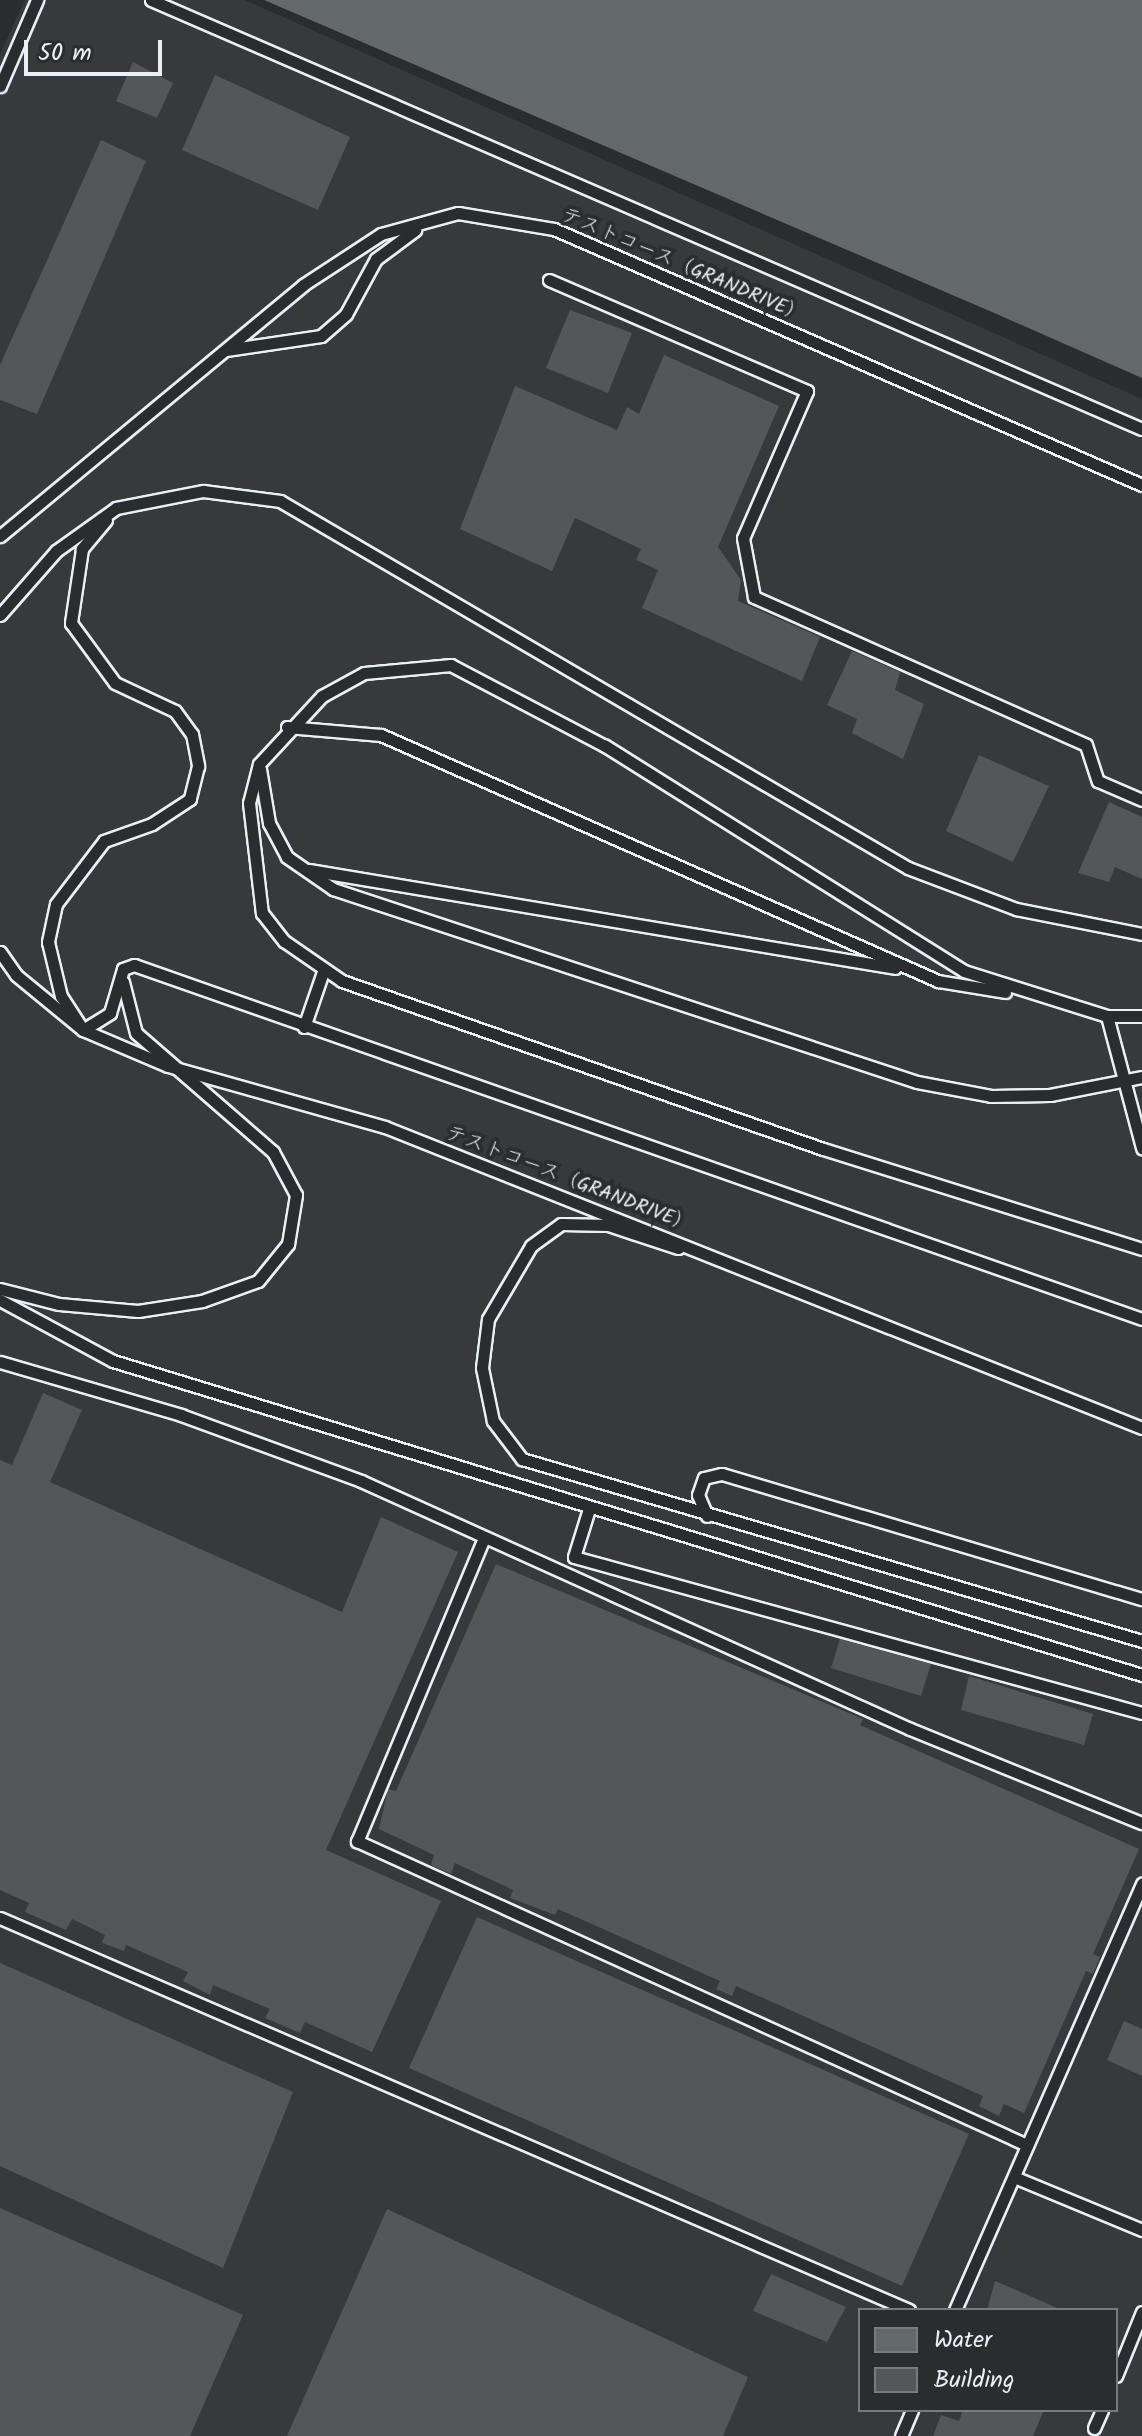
<!DOCTYPE html>
<meta charset="utf-8">
<style>
body{margin:0}
#map{position:relative;width:1142px;height:2436px;overflow:hidden;background:#2a2d2e;font-family:Kalam,"Klee One",sans-serif}
div>[style]{position:absolute}
[style*='--x']{left:calc(var(--x)*1px);top:calc(var(--y)*1px);width:calc(var(--w)*1px);rotate:calc(var(--a)*1deg)}
.built>*{inset:0;background:#363a3b}
.water>*{inset:0;background:#63686b}
.building>*{inset:0;background:#535759}
.roads{filter:drop-shadow(2px 0 #e8f1f8) drop-shadow(-2px 0 #e8f1f8) drop-shadow(0 2px #e8f1f8) drop-shadow(0 -2px #e8f1f8)}
.service>*{height:11px;margin:-5.5px;padding:0 5.5px;transform-origin:5.5px;border-radius:5.5px;background:#2a2d2e}
span{translate:-50% -50%;white-space:nowrap;text-align:center;line-height:1.15;-webkit-text-stroke:8px #2a2d2e;paint-order:stroke}
.street-label{font-size:20px;color:#e8f1f8}
.legend{position:absolute;left:858px;top:2308px;width:260px;height:104px;box-sizing:border-box;background:#2a2d2e;border:2px solid #767b7f;margin:0;padding:10px 14px;list-style:none;font-size:24px;color:#e8f1f8}
.legend li{display:flex;align-items:center;gap:16px;height:40px}
.legend b{width:40px;border:2px solid #767b7f}
.scale{position:absolute;left:24px;top:40px;width:138px;height:36px;box-sizing:border-box;border:4px solid #e8f1f8;border-top:0;padding-left:10px;font-size:24px;line-height:28px;white-space:nowrap;color:#e8f1f8;-webkit-text-stroke:6px #2a2d2e;paint-order:stroke}
</style>
<div id="map">
<div class="built">
<i style="clip-path:polygon(evenodd,25px 0,245px 0,1142px 399px,1142px 2436px,0 2436px,0 54px,25px 0,860px 2310px,1116px 2310px,1116px 2410px,860px 2410px,860px 2310px)"></i>
</div>
<div class="water">
<i style="clip-path:polygon(264px 0,1142px 0,1142px 378px,992px 312px)"></i>
</div>
<div class="building">
<i style="clip-path:polygon(133px 62px,173px 83px,157px 118px,116px 101px)"></i>
<i style="clip-path:polygon(215px 75px,350px 137px,318px 210px,182px 150px)"></i>
<i style="clip-path:polygon(101px 140px,146px 161px,37px 414px,0 400px,0 365px)"></i>
<i style="clip-path:polygon(570px 310px,632px 333px,608px 393px,546px 368px)"></i>
<i style="clip-path:polygon(664px 355px,779px 406px,718px 547px,741px 580px,738px 601px,820px 637px,802px 681px,642px 608px,658px 570px,636px 560px,641px 549px,575px 518px,552px 571px,460px 529px,515px 386px,617px 430px,627px 407px,639px 414px)"></i>
<i style="clip-path:polygon(852px 651px,900px 672px,895px 690px,924px 704px,903px 759px,852px 733px,857px 719px,827px 705px)"></i>
<i style="clip-path:polygon(979px 755px,1049px 786px,1013px 862px,946px 831px)"></i>
<i style="clip-path:polygon(1109px 802px,1142px 817px,1142px 879px,1115px 867px,1109px 882px,1078px 873px)"></i>
<i style="clip-path:polygon(43px 1393px,82px 1410px,50px 1482px,342px 1612px,381px 1517px,458px 1552px,326px 1850px,441px 1901px,372px 2052px,305px 2022px,300px 2033px,265px 2018px,270px 2009px,213px 1985px,210px 1995px,183px 1981px,188px 1972px,126px 1945px,124px 1951px,102px 1943px,105px 1935px,72px 1919px,66px 1930px,25px 1912px,29px 1903px,0 1890px,0 1460px,12px 1465px)"></i>
<i style="clip-path:polygon(496px 1564px,863px 1719px,860px 1725px,1139px 1849px,1093px 1954px,1100px 1957px,1093px 1974px,1086px 1971px,1024px 2113px,1004px 2104px,999px 2116px,979px 2106px,983px 2096px,736px 1986px,732px 1996px,716px 1989px,720px 1981px,558px 1909px,555px 1915px,510px 1898px,513px 1890px,455px 1863px,451px 1874px,442px 1870px,431px 1865px,434px 1855px,379px 1829px,388px 1789px,396px 1791px)"></i>
<i style="clip-path:polygon(840px 1639px,931px 1664px,921px 1696px,831px 1668px)"></i>
<i style="clip-path:polygon(969px 1676px,1093px 1714px,1084px 1745px,961px 1710px)"></i>
<i style="clip-path:polygon(477px 1917px,969px 2134px,902px 2286px,409px 2068px)"></i>
<i style="clip-path:polygon(0 1963px,293px 2092px,223px 2268px,0 2166px)"></i>
<i style="clip-path:polygon(1124px 2021px,1142px 2029px,1142px 2076px,1107px 2060px)"></i>
<i style="clip-path:polygon(0 2208px,243px 2315px,190px 2436px,0 2436px)"></i>
<i style="clip-path:polygon(387px 2209px,748px 2377px,723px 2436px,287px 2436px)"></i>
<i style="clip-path:polygon(771px 2274px,846px 2307px,827px 2342px,753px 2311px)"></i>
<i style="clip-path:polygon(995px 2281px,1062px 2310px,987px 2310px)"></i>
<i style="clip-path:polygon(963px 2410px,1044px 2410px,1033px 2436px,933px 2436px,941px 2415px,959px 2421px)"></i>
</div>
<div class="roads">
<div class="service">
<i style="--x:151;--y:0;--w:1080;--a:23.41"></i>
<i style="--x:0;--y:86;--w:94;--a:-66.7"></i>
<i style="--x:549;--y:280;--w:281;--a:23.3"></i>
<i style="--x:807;--y:391;--w:160;--a:113.5"></i>
<i style="--x:743;--y:538;--w:60;--a:79.4"></i>
<i style="--x:754;--y:597;--w:363;--a:24"></i>
<i style="--x:1086;--y:745;--w:38;--a:72"></i>
<i style="--x:1098;--y:781;--w:48;--a:23.4"></i>
<i style="--x:226;--y:350;--w:96;--a:-8.4"></i>
<i style="--x:321;--y:336;--w:33;--a:-41"></i>
<i style="--x:346;--y:314;--w:63;--a:-61.4"></i>
<i style="--x:376;--y:259;--w:49;--a:-36.6"></i>
<i style="--x:106;--y:520;--w:38;--a:130"></i>
<i style="--x:82;--y:549;--w:75;--a:98.5"></i>
<i style="--x:71;--y:623;--w:74;--a:53.7"></i>
<i style="--x:115;--y:683;--w:66;--a:25"></i>
<i style="--x:175;--y:711;--w:29;--a:54"></i>
<i style="--x:192;--y:734;--w:33;--a:79"></i>
<i style="--x:198;--y:766;--w:34;--a:104"></i>
<i style="--x:190;--y:799;--w:45;--a:146.7"></i>
<i style="--x:152;--y:824;--w:51;--a:160.5"></i>
<i style="--x:104;--y:841;--w:79;--a:127.3"></i>
<i style="--x:56;--y:904;--w:39;--a:102"></i>
<i style="--x:48;--y:942;--w:56;--a:76.5"></i>
<i style="--x:61;--y:996;--w:40;--a:57.1"></i>
<i style="--x:83;--y:1030;--w:32;--a:-32"></i>
<i style="--x:110;--y:1013;--w:46;--a:-73.5"></i>
<i style="--x:0;--y:536;--w:393;--a:-39.6"></i>
<i style="--x:303;--y:285;--w:93;--a:-33.2"></i>
<i style="--x:381;--y:234;--w:80;--a:-15.3"></i>
<i style="--x:458;--y:213;--w:97;--a:9.5"></i>
<i style="--x:554;--y:229;--w:641;--a:23.53"></i>
<i style="--x:0;--y:615;--w:85;--a:-48.8"></i>
<i style="--x:56;--y:551;--w:74;--a:-35.6"></i>
<i style="--x:116;--y:508;--w:89;--a:-11.1"></i>
<i style="--x:203;--y:491;--w:78;--a:7.4"></i>
<i style="--x:280;--y:501;--w:727;--a:30.3"></i>
<i style="--x:908;--y:868;--w:116;--a:20.8"></i>
<i style="--x:1016;--y:909;--w:128;--a:11.2"></i>
<i style="--x:287;--y:727;--w:94;--a:4.9"></i>
<i style="--x:381;--y:735;--w:609;--a:23.83"></i>
<i style="--x:938;--y:981;--w:68;--a:9.3"></i>
<i style="--x:260;--y:769;--w:55;--a:80.5"></i>
<i style="--x:269;--y:823;--w:38;--a:62"></i>
<i style="--x:287;--y:857;--w:56;--a:34.8"></i>
<i style="--x:333;--y:889;--w:615;--a:18.29"></i>
<i style="--x:917;--y:1082;--w:75;--a:10.7"></i>
<i style="--x:991;--y:1096;--w:59;--a:-1"></i>
<i style="--x:1050;--y:1095;--w:94;--a:-11.1"></i>
<i style="--x:309;--y:870;--w:594;--a:9.49"></i>
<i style="--x:0;--y:952;--w:28;--a:55"></i>
<i style="--x:16;--y:975;--w:87;--a:39.4"></i>
<i style="--x:83;--y:1030;--w:92;--a:23"></i>
<i style="--x:168;--y:1066;--w:225;--a:15.7"></i>
<i style="--x:385;--y:1127;--w:815;--a:21.68"></i>
<i style="--x:123;--y:969;--w:12;--a:-20"></i>
<i style="--x:134;--y:965;--w:1068;--a:19.35"></i>
<i style="--x:1107;--y:1016;--w:137;--a:75.1"></i>
<i style="--x:1142;--y:1016;--w:35;--a:180"></i>
<i style="--x:1107;--y:1016;--w:150;--a:-162.5"></i>
<i style="--x:964;--y:971;--w:424;--a:-147.9"></i>
<i style="--x:605;--y:746;--w:174;--a:-152.3"></i>
<i style="--x:451;--y:665;--w:87;--a:174.7"></i>
<i style="--x:364;--y:673;--w:48;--a:151.3"></i>
<i style="--x:322;--y:696;--w:93;--a:132.8"></i>
<i style="--x:259;--y:764;--w:40;--a:104.4"></i>
<i style="--x:249;--y:803;--w:111;--a:83.3"></i>
<i style="--x:262;--y:913;--w:36;--a:52"></i>
<i style="--x:284;--y:941;--w:70;--a:34.6"></i>
<i style="--x:342;--y:981;--w:509;--a:19.25"></i>
<i style="--x:823;--y:1149;--w:334;--a:17.4"></i>
<i style="--x:304;--y:1027;--w:61;--a:-71"></i>
<i style="--x:678;--y:1248;--w:74;--a:-161.8"></i>
<i style="--x:608;--y:1225;--w:47;--a:-178.8"></i>
<i style="--x:561;--y:1224;--w:37;--a:144"></i>
<i style="--x:531;--y:1246;--w:85;--a:120.5"></i>
<i style="--x:488;--y:1319;--w:49;--a:97"></i>
<i style="--x:482;--y:1368;--w:54;--a:78.3"></i>
<i style="--x:493;--y:1421;--w:48;--a:52.7"></i>
<i style="--x:522;--y:1459;--w:646;--a:16.36"></i>
<i style="--x:0;--y:1289;--w:61;--a:14.3"></i>
<i style="--x:59;--y:1304;--w:79;--a:5.1"></i>
<i style="--x:138;--y:1311;--w:65;--a:-8.9"></i>
<i style="--x:202;--y:1301;--w:59;--a:-19.7"></i>
<i style="--x:258;--y:1281;--w:48;--a:-51"></i>
<i style="--x:288;--y:1244;--w:50;--a:-80.7"></i>
<i style="--x:296;--y:1195;--w:49;--a:-118.1"></i>
<i style="--x:273;--y:1152;--w:181;--a:-139"></i>
<i style="--x:136;--y:1033;--w:53;--a:-104.3"></i>
<i style="--x:0;--y:1300;--w:128;--a:28.4"></i>
<i style="--x:113;--y:1361;--w:1076;--a:16.97"></i>
<i style="--x:0;--y:1362;--w:189;--a:16.3"></i>
<i style="--x:181;--y:1415;--w:192;--a:20.1"></i>
<i style="--x:361;--y:1481;--w:602;--a:24.31"></i>
<i style="--x:910;--y:1729;--w:250;--a:22.1"></i>
<i style="--x:588;--y:1512;--w:47;--a:107.3"></i>
<i style="--x:574;--y:1557;--w:589;--a:15.36"></i>
<i style="--x:707;--y:1516;--w:23;--a:-113"></i>
<i style="--x:698;--y:1495;--w:18;--a:-71"></i>
<i style="--x:704;--y:1478;--w:18;--a:-13"></i>
<i style="--x:722;--y:1474;--w:438;--a:16.6"></i>
<i style="--x:484;--y:1538;--w:329;--a:112.7"></i>
<i style="--x:357;--y:1841;--w:736;--a:24.41"></i>
<i style="--x:0;--y:1918;--w:990;--a:23.33"></i>
<i style="--x:1014;--y:2177;--w:139;--a:22.5"></i>
<i style="--x:955;--y:2310;--w:466;--a:-66.3"></i>
<i style="--x:1116;--y:2376;--w:69;--a:-67.9"></i>
<i style="--x:1094;--y:2428;--w:20;--a:-66"></i>
<i style="--x:901;--y:2436;--w:28;--a:-67"></i>
</div>
</div>
<div class="street-label">
<span style="left:683px;top:266px;rotate:23deg">テストコース（GRANDRIVE）</span>
<span style="left:569px;top:1180px;rotate:21deg">テストコース（GRANDRIVE）</span>
</div>
<ul class="legend">
<li><b style="height:22px;background:#63686b"></b>Water</li>
<li><b style="height:22px;background:#535759"></b>Building</li>
</ul>
<div class="scale">50 m</div>
</div>
